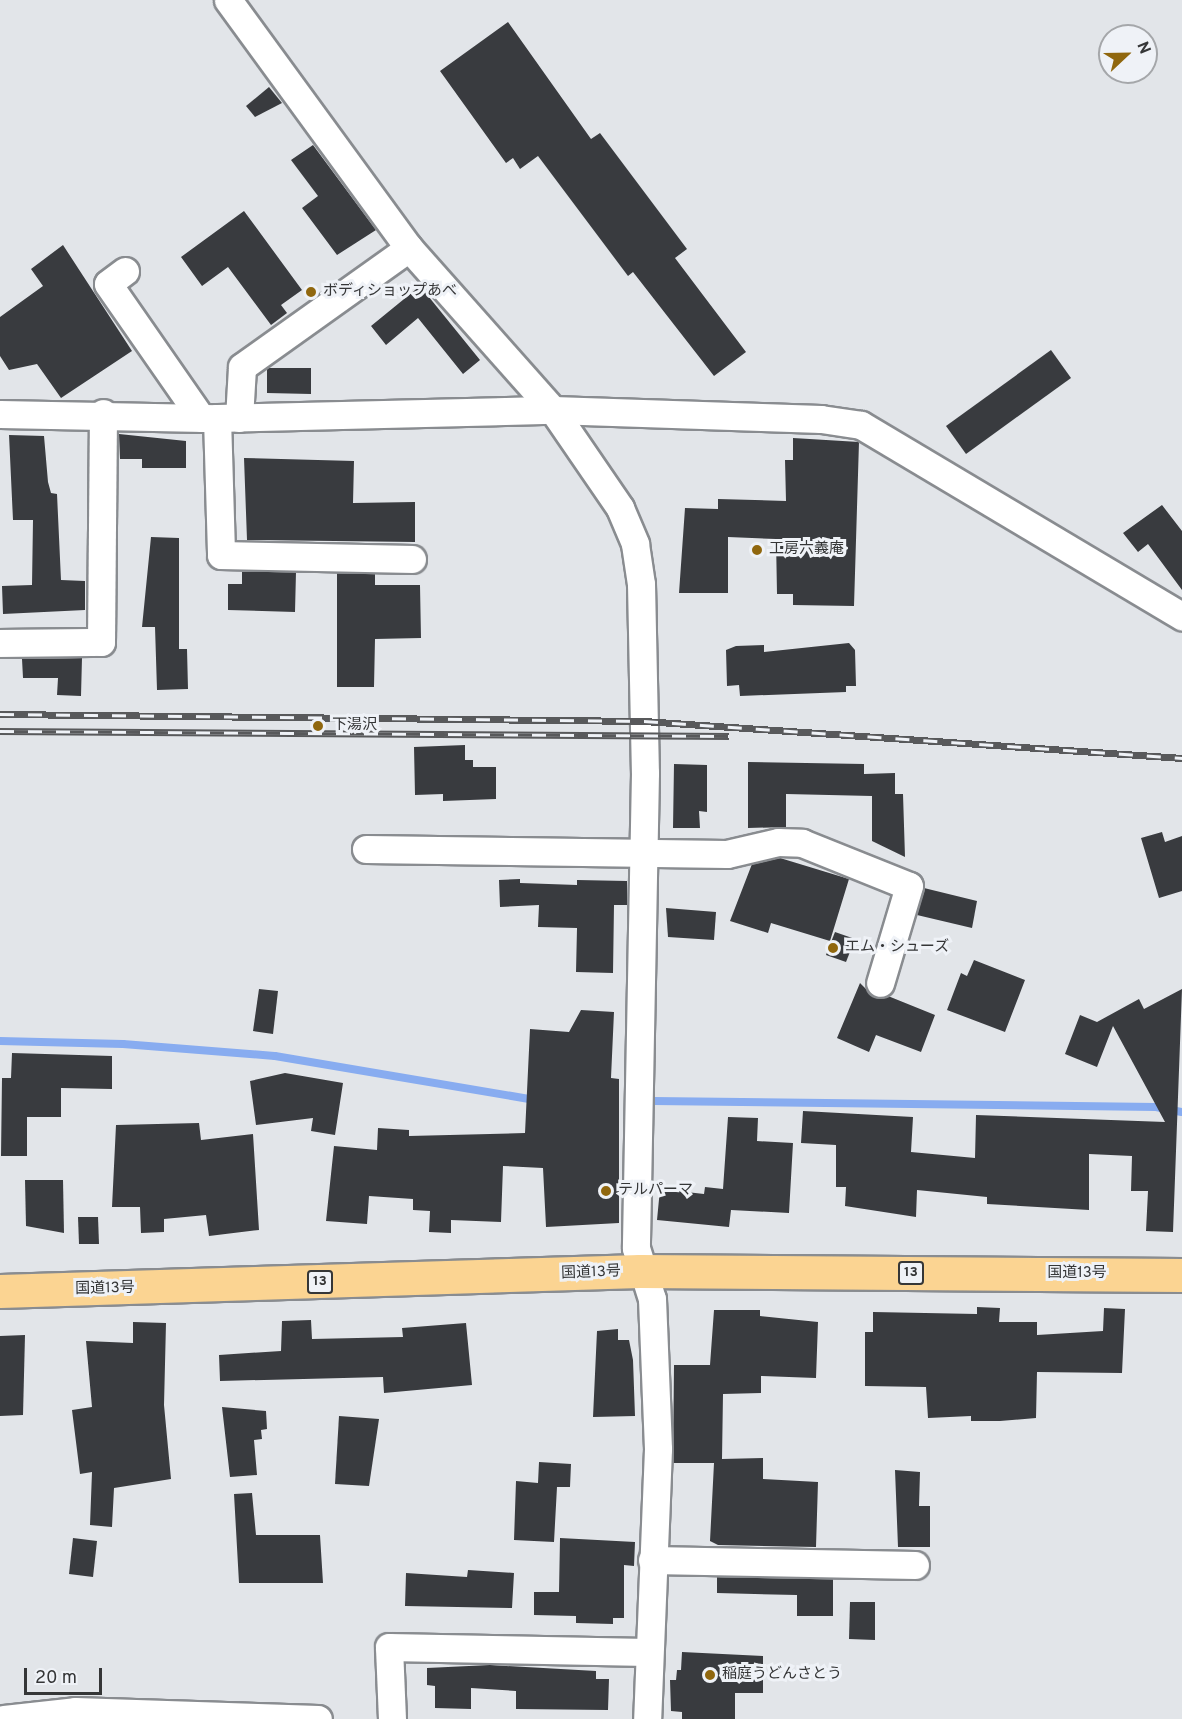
<!DOCTYPE html>
<meta charset="utf-8">
<style>
body{margin:0}
#map{position:relative;width:1182px;height:1719px;overflow:hidden;background:#e2e5e9;font-family:Overpass,"Noto Sans JP",sans-serif}
div>[style]{position:absolute}
[style*='--x']{left:calc(var(--x)*1px);top:calc(var(--y)*1px);width:calc(var(--w)*1px);rotate:calc(var(--a)*1deg)}
.stream>*{height:8px;margin:-4px;padding:0 4px;transform-origin:4px;border-radius:4px;background:#88acf0}
.building>*{inset:0;background:#393b3f}
.roads{filter:drop-shadow(2px 0 #898c90) drop-shadow(-2px 0 #898c90) drop-shadow(0 2px #898c90) drop-shadow(0 -2px #898c90)}
.minor>*{height:27px;margin:-13.5px;padding:0 13.5px;transform-origin:13.5px;border-radius:13.5px;background:#fff}
.trunk>*{height:33px;margin:-16.5px;padding:0 16.5px;transform-origin:16.5px;border-radius:16.5px;background:#fbd492}
.rail>*{height:7px;margin-top:-3.5px;transform-origin:0;background:repeating-linear-gradient(90deg,#eff2f7 0 14px,#58595b 0 28px);box-sizing:border-box;border-block:2px solid #58595b}
.dots>*{width:16px;height:16px;translate:-50% -50%;box-sizing:border-box;border:3px solid #eff2f7;border-radius:50%}
span{translate:-50% -50%;white-space:nowrap;text-align:center;line-height:1.15;-webkit-text-stroke:6px #eff2f7;paint-order:stroke}
.shield-label span{padding:2px 4px;background:#eff2f7;border:2px solid;border-radius:4px;-webkit-text-stroke-width:0}
.shield-label{font-size:14px;color:#353637;font-weight:700}
.poi-label{font-size:15px;color:#353637}
.left{translate:0 -50%;text-align:left}
.street-label{font-size:15px;color:#353637}
.north{position:absolute;left:1098px;top:24px;width:60px;height:60px;box-sizing:border-box;background:#eff2f7;border:2px solid #a5a7aa;border-radius:50%;rotate:68deg;font-size:16px;font-weight:700;line-height:24px;text-align:center;color:#353637}
.north::after{content:'';display:block;margin:auto;width:21px;height:27px;background:#90670e;clip-path:polygon(50% 0,100% 100%,50% 72%,0 100%)}
.scale{position:absolute;left:24px;top:1668px;width:78px;height:27px;box-sizing:border-box;border:3px solid #353637;border-top:0;padding-left:8px;font-size:18px;line-height:21px;white-space:nowrap;color:#353637;-webkit-text-stroke:4px #eff2f7;paint-order:stroke}
</style>
<div id="map">
<div class="stream">
<i style="--x:0;--y:1041;--w:123;--a:1.4"></i>
<i style="--x:123;--y:1044;--w:152;--a:4.5"></i>
<i style="--x:275;--y:1056;--w:265;--a:9.6"></i>
<i style="--x:653;--y:1101;--w:503;--a:0.68"></i>
<i style="--x:1156;--y:1107;--w:26;--a:11"></i>
</div>
<div class="building">
<i style="clip-path:polygon(508px 22px,591px 139px,600px 133px,687px 249px,675px 258px,746px 352px,714px 376px,633px 272px,628px 276px,538px 156px,520px 169px,513px 158px,506px 163px,440px 71px)"></i>
<i style="clip-path:polygon(269px 87px,282px 103px,255px 117px,246px 106px)"></i>
<i style="clip-path:polygon(313px 145px,376px 230px,337px 255px,302px 208px,318px 196px,291px 160px)"></i>
<i style="clip-path:polygon(244px 211px,302px 290px,281px 305px,287px 313px,271px 325px,228px 267px,202px 286px,181px 257px)"></i>
<i style="clip-path:polygon(63px 245px,132px 351px,61px 398px,37px 364px,9px 370px,0 356px,0 317px,43px 286px,31px 269px)"></i>
<i style="clip-path:polygon(420px 286px,480px 360px,463px 374px,418px 318px,386px 345px,371px 326px)"></i>
<i style="clip-path:polygon(1051px 350px,1071px 378px,966px 454px,946px 426px)"></i>
<i style="clip-path:polygon(267px 368px,311px 368px,311px 394px,267px 393px)"></i>
<i style="clip-path:polygon(119px 434px,186px 441px,186px 468px,142px 468px,142px 459px,120px 459px)"></i>
<i style="clip-path:polygon(9px 435px,44px 436px,48px 482px,51px 493px,57px 494px,61px 580px,85px 581px,85px 610px,3px 614px,2px 586px,32px 585px,33px 520px,13px 520px)"></i>
<i style="clip-path:polygon(793px 438px,859px 442px,854px 606px,793px 605px,793px 594px,777px 594px,776px 539px,728px 537px,728px 593px,679px 593px,685px 508px,718px 509px,718px 499px,786px 501px,785px 460px,793px 460px)"></i>
<i style="clip-path:polygon(244px 458px,354px 461px,353px 503px,415px 502px,415px 542px,247px 540px)"></i>
<i style="clip-path:polygon(1162px 505px,1182px 531px,1182px 590px,1148px 544px,1138px 552px,1123px 533px)"></i>
<i style="clip-path:polygon(151px 537px,179px 538px,179px 649px,187px 649px,188px 689px,157px 690px,155px 627px,142px 627px)"></i>
<i style="clip-path:polygon(242px 572px,296px 572px,295px 612px,228px 610px,228px 584px,242px 584px)"></i>
<i style="clip-path:polygon(337px 573px,375px 574px,375px 585px,420px 585px,421px 638px,375px 639px,374px 687px,337px 687px)"></i>
<i style="clip-path:polygon(849px 643px,855px 650px,856px 686px,846px 686px,846px 692px,740px 696px,739px 685px,727px 686px,726px 650px,736px 646px,764px 645px,764px 652px)"></i>
<i style="clip-path:polygon(82px 658px,81px 696px,57px 695px,58px 678px,23px 678px,22px 659px)"></i>
<i style="clip-path:polygon(465px 745px,465px 760px,473px 760px,473px 767px,496px 767px,496px 799px,443px 801px,443px 794px,415px 795px,414px 747px)"></i>
<i style="clip-path:polygon(748px 762px,864px 764px,864px 774px,895px 773px,895px 794px,903px 794px,905px 857px,872px 841px,872px 796px,786px 794px,786px 827px,748px 828px)"></i>
<i style="clip-path:polygon(674px 764px,707px 765px,707px 812px,699px 811px,700px 828px,673px 828px)"></i>
<i style="clip-path:polygon(1162px 832px,1165px 842px,1182px 836px,1182px 891px,1159px 898px,1141px 838px)"></i>
<i style="clip-path:polygon(780px 858px,849px 879px,830px 941px,771px 923px,768px 933px,730px 921px,752px 864px)"></i>
<i style="clip-path:polygon(520px 879px,520px 883px,577px 885px,577px 880px,627px 881px,627px 905px,614px 905px,613px 973px,576px 972px,577px 928px,538px 927px,539px 905px,500px 907px,499px 880px)"></i>
<i style="clip-path:polygon(924px 888px,977px 901px,972px 928px,917px 915px)"></i>
<i style="clip-path:polygon(666px 908px,716px 912px,714px 940px,668px 937px)"></i>
<i style="clip-path:polygon(835px 932px,855px 939px,846px 962px,826px 955px)"></i>
<i style="clip-path:polygon(974px 960px,1025px 980px,1005px 1032px,947px 1010px,961px 973px,967px 976px)"></i>
<i style="clip-path:polygon(860px 983px,875px 998px,888px 996px,935px 1015px,921px 1052px,876px 1035px,869px 1052px,837px 1038px)"></i>
<i style="clip-path:polygon(259px 989px,278px 991px,273px 1034px,253px 1031px)"></i>
<i style="clip-path:polygon(1182px 989px,1173px 1232px,1146px 1231px,1148px 1191px,1131px 1191px,1132px 1156px,1089px 1154px,1089px 1210px,987px 1204px,987px 1197px,917px 1190px,916px 1217px,845px 1206px,846px 1187px,836px 1187px,836px 1145px,801px 1143px,803px 1111px,913px 1117px,911px 1152px,975px 1158px,976px 1115px,1165px 1122px,1113px 1026px,1097px 1067px,1065px 1054px,1080px 1015px,1097px 1022px,1139px 999px,1144px 1009px)"></i>
<i style="clip-path:polygon(581px 1010px,614px 1012px,611px 1078px,619px 1079px,619px 1223px,546px 1227px,543px 1168px,503px 1166px,501px 1222px,451px 1220px,451px 1233px,429px 1232px,430px 1211px,413px 1210px,413px 1199px,369px 1196px,367px 1224px,326px 1221px,334px 1146px,377px 1150px,378px 1128px,409px 1130px,409px 1136px,525px 1133px,530px 1029px,569px 1032px)"></i>
<i style="clip-path:polygon(12px 1053px,112px 1056px,112px 1089px,61px 1088px,61px 1117px,27px 1117px,27px 1156px,1px 1156px,2px 1078px,11px 1078px)"></i>
<i style="clip-path:polygon(285px 1073px,343px 1083px,335px 1135px,311px 1131px,313px 1118px,256px 1125px,250px 1081px)"></i>
<i style="clip-path:polygon(728px 1117px,758px 1118px,757px 1141px,793px 1143px,789px 1213px,731px 1210px,729px 1227px,657px 1220px,660px 1189px,704px 1194px,705px 1187px,723px 1189px)"></i>
<i style="clip-path:polygon(199px 1123px,201px 1140px,253px 1134px,259px 1230px,209px 1236px,206px 1215px,164px 1219px,164px 1232px,141px 1233px,140px 1207px,112px 1207px,116px 1125px)"></i>
<i style="clip-path:polygon(25px 1180px,63px 1180px,64px 1233px,26px 1226px)"></i>
<i style="clip-path:polygon(78px 1217px,98px 1217px,99px 1244px,79px 1244px)"></i>
<i style="clip-path:polygon(977px 1307px,1000px 1308px,999px 1322px,1037px 1322px,1037px 1335px,1103px 1331px,1104px 1308px,1125px 1309px,1122px 1373px,1037px 1372px,1036px 1418px,1000px 1421px,971px 1421px,971px 1416px,928px 1418px,926px 1387px,865px 1386px,865px 1332px,873px 1332px,873px 1312px,977px 1314px)"></i>
<i style="clip-path:polygon(714px 1310px,760px 1310px,760px 1316px,818px 1322px,816px 1378px,761px 1376px,761px 1393px,723px 1394px,722px 1459px,763px 1458px,763px 1479px,818px 1482px,816px 1547px,718px 1545px,710px 1541px,714px 1463px,673px 1463px,674px 1365px,710px 1365px)"></i>
<i style="clip-path:polygon(311px 1320px,312px 1339px,403px 1337px,402px 1328px,466px 1323px,472px 1385px,384px 1393px,383px 1377px,220px 1381px,219px 1355px,281px 1351px,282px 1321px)"></i>
<i style="clip-path:polygon(133px 1322px,166px 1323px,164px 1405px,171px 1479px,114px 1488px,112px 1527px,90px 1525px,92px 1472px,80px 1474px,72px 1410px,92px 1407px,86px 1341px,133px 1343px)"></i>
<i style="clip-path:polygon(618px 1329px,618px 1340px,629px 1340px,633px 1360px,635px 1416px,593px 1417px,597px 1331px)"></i>
<i style="clip-path:polygon(25px 1335px,23px 1415px,0 1416px,0 1336px)"></i>
<i style="clip-path:polygon(222px 1407px,266px 1411px,267px 1429px,261px 1430px,262px 1439px,254px 1440px,257px 1475px,230px 1477px)"></i>
<i style="clip-path:polygon(339px 1416px,379px 1419px,369px 1486px,335px 1484px)"></i>
<i style="clip-path:polygon(539px 1462px,571px 1464px,570px 1487px,557px 1487px,554px 1542px,514px 1540px,516px 1481px,538px 1483px)"></i>
<i style="clip-path:polygon(895px 1470px,920px 1472px,919px 1506px,930px 1506px,930px 1547px,898px 1547px)"></i>
<i style="clip-path:polygon(252px 1493px,256px 1535px,320px 1535px,323px 1583px,239px 1583px,234px 1494px)"></i>
<i style="clip-path:polygon(73px 1538px,97px 1541px,93px 1577px,69px 1574px)"></i>
<i style="clip-path:polygon(560px 1538px,635px 1542px,634px 1566px,624px 1565px,624px 1618px,613px 1618px,613px 1624px,576px 1623px,576px 1616px,534px 1615px,534px 1592px,559px 1592px)"></i>
<i style="clip-path:polygon(468px 1570px,514px 1573px,512px 1608px,405px 1606px,406px 1573px,467px 1577px)"></i>
<i style="clip-path:polygon(717px 1577px,833px 1579px,833px 1616px,797px 1616px,797px 1595px,717px 1593px)"></i>
<i style="clip-path:polygon(850px 1602px,875px 1602px,875px 1640px,849px 1639px)"></i>
<i style="clip-path:polygon(682px 1652px,763px 1656px,763px 1693px,735px 1693px,735px 1719px,682px 1719px,682px 1712px,671px 1711px,670px 1680px,676px 1680px,677px 1670px,681px 1670px)"></i>
<i style="clip-path:polygon(490px 1665px,596px 1671px,596px 1679px,609px 1679px,608px 1710px,516px 1709px,516px 1691px,471px 1688px,471px 1709px,435px 1708px,435px 1686px,427px 1685px,427px 1668px)"></i>
</div>
<div class="roads">
<div class="minor">
<i style="--x:228;--y:0;--w:307;--a:53.9"></i>
<i style="--x:409;--y:248;--w:217;--a:48.4"></i>
<i style="--x:553;--y:410;--w:119;--a:55.6"></i>
<i style="--x:620;--y:508;--w:39;--a:67"></i>
<i style="--x:635;--y:544;--w:40;--a:81.5"></i>
<i style="--x:641;--y:584;--w:189;--a:88.8"></i>
<i style="--x:645;--y:773;--w:475;--a:91.1"></i>
<i style="--x:636;--y:1248;--w:53;--a:72.6"></i>
<i style="--x:652;--y:1299;--w:150;--a:87.7"></i>
<i style="--x:658;--y:1449;--w:270;--a:92.3"></i>
<i style="--x:125;--y:271;--w:21;--a:143"></i>
<i style="--x:108;--y:284;--w:163;--a:55.2"></i>
<i style="--x:0;--y:414;--w:217;--a:1.1"></i>
<i style="--x:217;--y:418;--w:336;--a:-1.4"></i>
<i style="--x:553;--y:410;--w:268;--a:1.9"></i>
<i style="--x:821;--y:419;--w:40;--a:8.5"></i>
<i style="--x:861;--y:425;--w:374;--a:30.8"></i>
<i style="--x:217;--y:418;--w:137;--a:88.3"></i>
<i style="--x:221;--y:555;--w:191;--a:1.2"></i>
<i style="--x:239;--y:418;--w:51;--a:-86.6"></i>
<i style="--x:242;--y:367;--w:205;--a:-35.5"></i>
<i style="--x:0;--y:643;--w:101;--a:-0.6"></i>
<i style="--x:101;--y:642;--w:229;--a:-89.5"></i>
<i style="--x:366;--y:849;--w:361;--a:0.8"></i>
<i style="--x:727;--y:854;--w:52;--a:-13.2"></i>
<i style="--x:778;--y:842;--w:24;--a:2"></i>
<i style="--x:802;--y:843;--w:115;--a:21.9"></i>
<i style="--x:909;--y:886;--w:101;--a:106.6"></i>
<i style="--x:652;--y:1560;--w:263;--a:1.1"></i>
<i style="--x:4;--y:1719;--w:71;--a:-6.4"></i>
<i style="--x:75;--y:1711;--w:243;--a:1.9"></i>
<i style="--x:392;--y:1719;--w:72;--a:-92.4"></i>
<i style="--x:389;--y:1647;--w:258;--a:1.1"></i>
</div>
<div class="trunk">
<i style="--x:0;--y:1291;--w:640;--a:-1.79"></i>
<i style="--x:640;--y:1271;--w:542;--a:0.42"></i>
</div>
</div>
<div class="rail">
<i style="--x:0;--y:714;--w:644;--a:0.62"></i>
<i style="--x:644;--y:721;--w:539;--a:3.93"></i>
<i style="--x:0;--y:731;--w:729;--a:0.39"></i>
</div>
<div class="dots">
<i style="left:311px;top:292px;background:#90670e"></i>
<i style="left:757px;top:550px;background:#90670e"></i>
<i style="left:318px;top:726px;background:#90670e"></i>
<i style="left:833px;top:948px;background:#90670e"></i>
<i style="left:606px;top:1191px;background:#90670e"></i>
<i style="left:710px;top:1675px;background:#90670e"></i>
</div>
<div class="shield-label">
<span style="left:911px;top:1273px">13</span>
<span style="left:320px;top:1282px">13</span>
</div>
<div class="poi-label">
<span class="left" style="left:323px;top:292px">ボディショップあべ</span>
<span class="left" style="left:769px;top:550px">工房六義庵</span>
<span class="left" style="left:332px;top:726px">下湯沢</span>
<span class="left" style="left:845px;top:948px">エム・シューズ</span>
<span class="left" style="left:618px;top:1191px">テルパーマ</span>
<span class="left" style="left:722px;top:1675px">稲庭うどんさとう</span>
</div>
<div class="street-label">
<span style="left:591px;top:1273px;rotate:-2deg">国道13号</span>
<span style="left:1077px;top:1274px">国道13号</span>
<span style="left:105px;top:1289px;rotate:-1deg">国道13号</span>
</div>
<div class="north">N</div>
<div class="scale">20 m</div>
</div>
